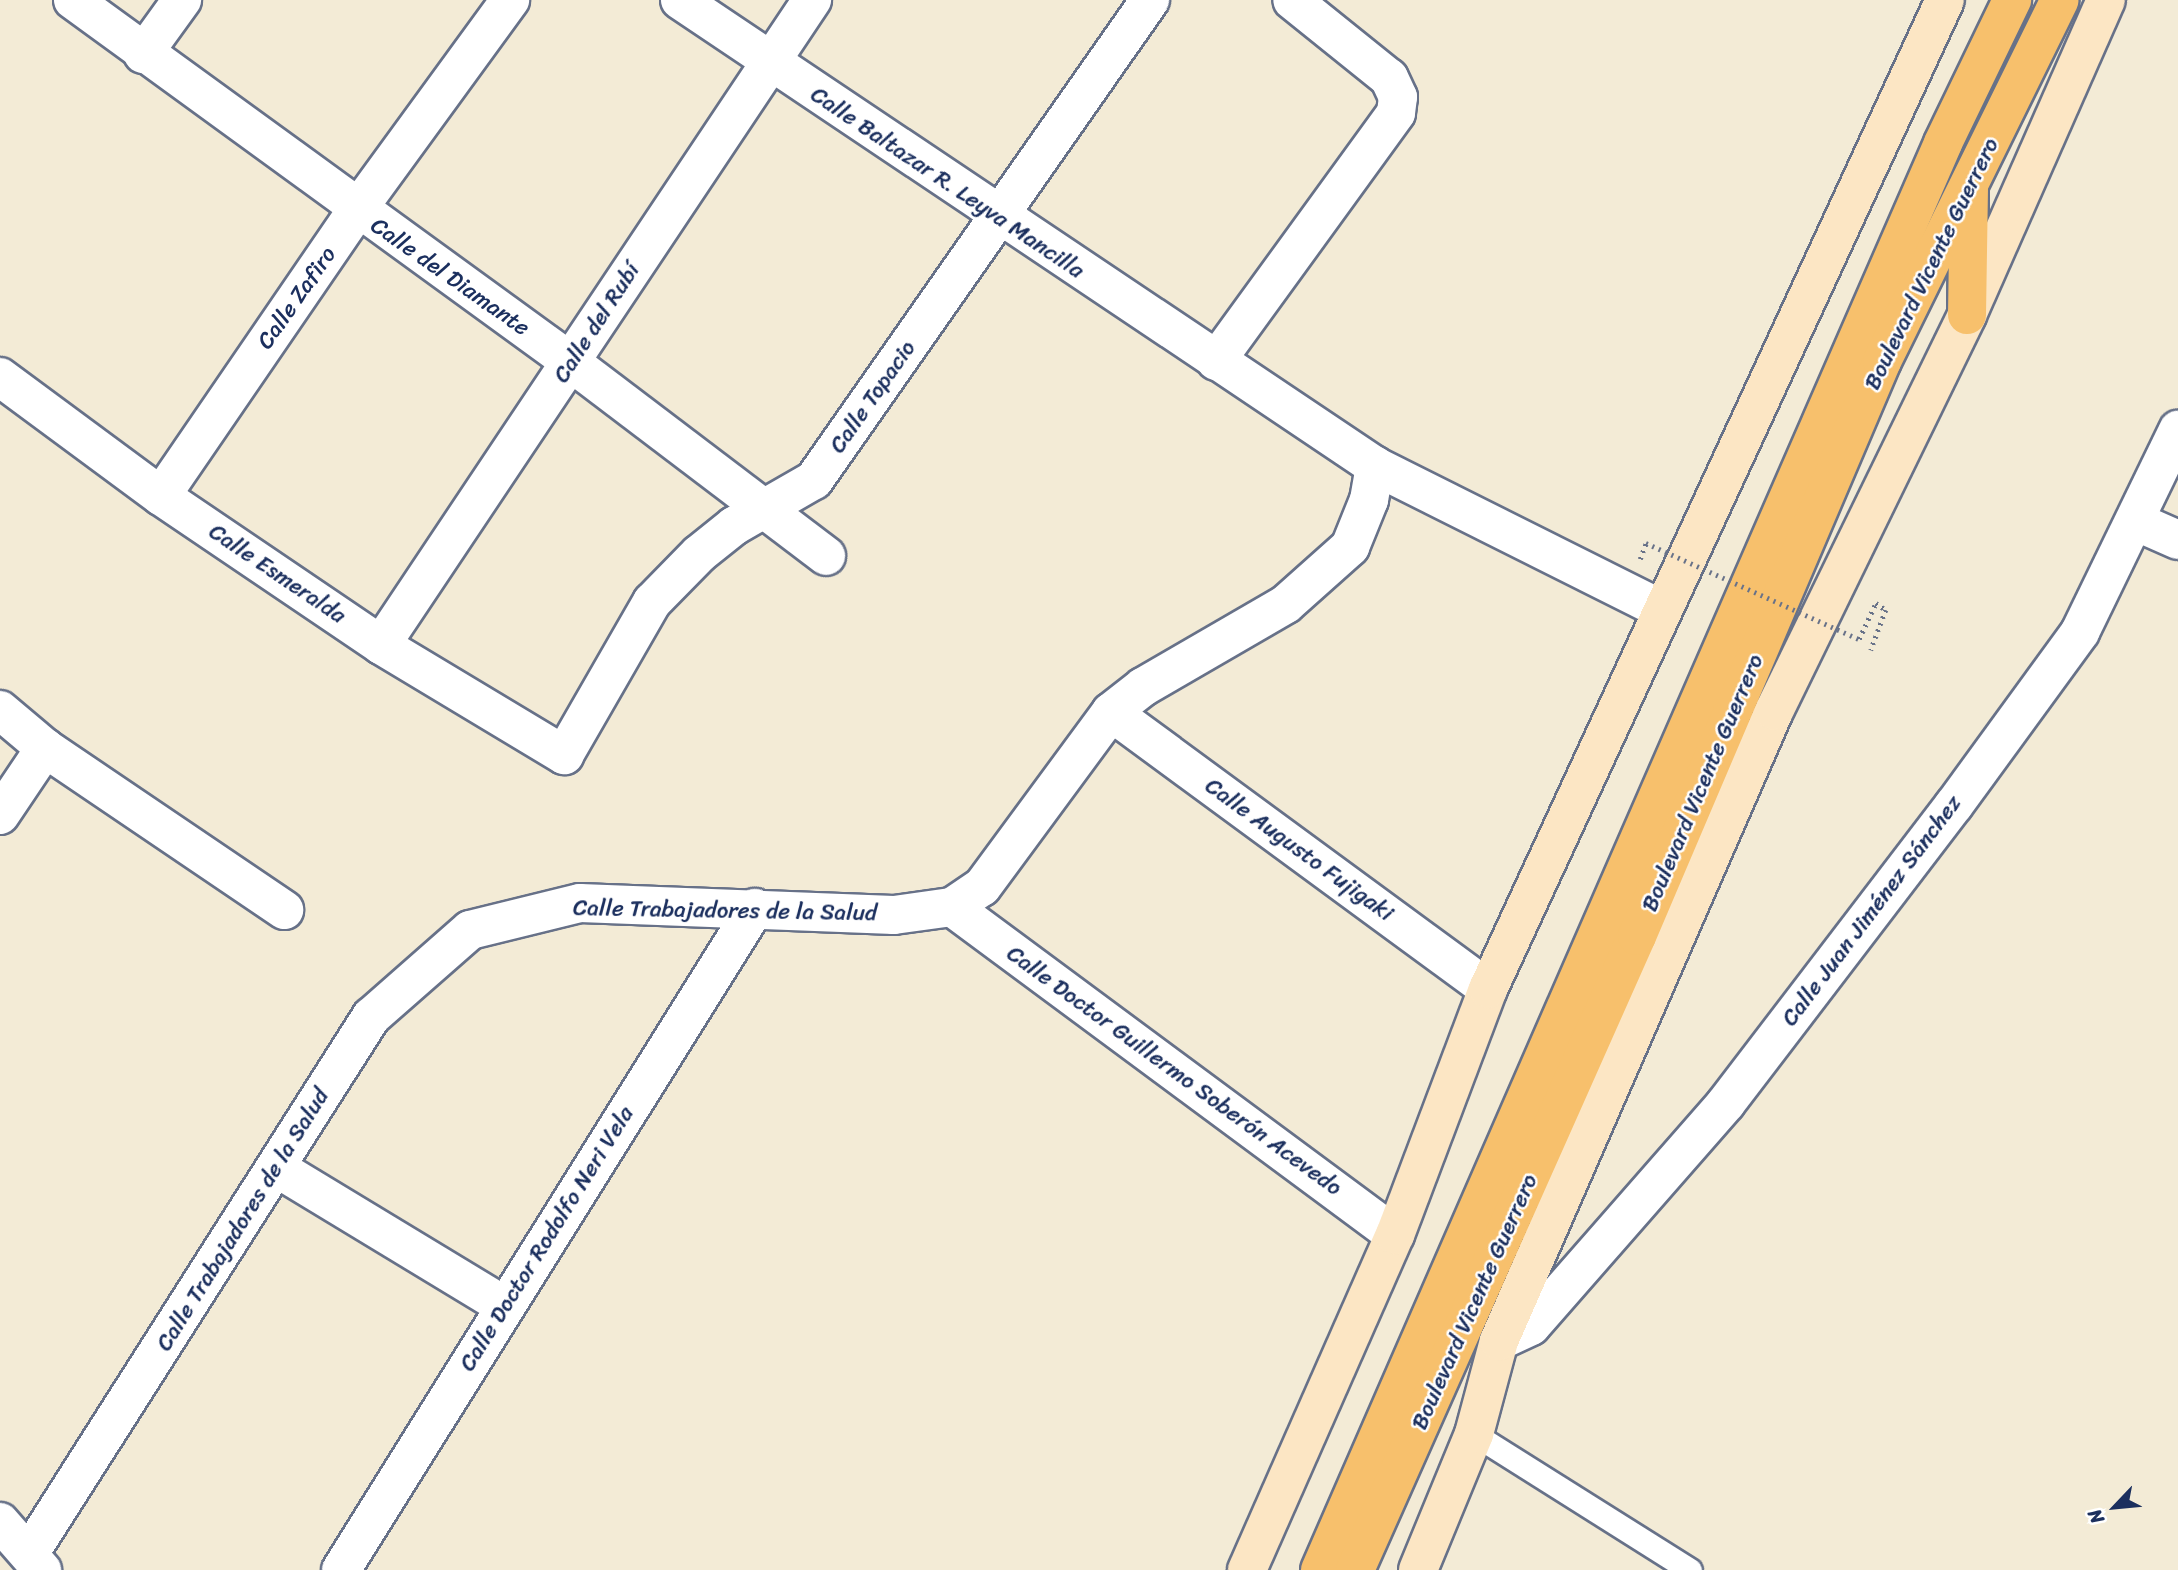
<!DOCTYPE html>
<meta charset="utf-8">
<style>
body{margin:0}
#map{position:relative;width:2178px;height:1570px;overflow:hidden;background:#f3ebd6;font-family:Sriracha,sans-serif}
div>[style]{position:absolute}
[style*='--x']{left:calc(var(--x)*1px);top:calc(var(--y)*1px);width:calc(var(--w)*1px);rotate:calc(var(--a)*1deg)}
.path>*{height:4.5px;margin-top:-2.25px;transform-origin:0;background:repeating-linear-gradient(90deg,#677188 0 2px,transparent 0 7px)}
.roads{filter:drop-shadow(2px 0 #677188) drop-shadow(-2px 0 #677188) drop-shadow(0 2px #677188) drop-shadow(0 -2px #677188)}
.service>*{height:23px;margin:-11.5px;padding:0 11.5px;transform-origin:11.5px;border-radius:11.5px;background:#fff}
.minor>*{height:38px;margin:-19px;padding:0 19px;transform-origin:19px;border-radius:19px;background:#fff}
.tertiary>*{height:38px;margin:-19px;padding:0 19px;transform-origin:19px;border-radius:19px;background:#fff}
.secondary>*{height:38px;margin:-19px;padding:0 19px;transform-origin:19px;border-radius:19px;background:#fce6c4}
.trunk>*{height:38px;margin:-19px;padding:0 19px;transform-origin:19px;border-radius:19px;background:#f7c06c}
.motorway>*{height:38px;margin:-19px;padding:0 19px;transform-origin:19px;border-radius:19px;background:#f7c06c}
.path-bridge>*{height:4.5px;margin-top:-2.25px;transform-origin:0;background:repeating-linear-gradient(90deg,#677188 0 2px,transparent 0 7px)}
span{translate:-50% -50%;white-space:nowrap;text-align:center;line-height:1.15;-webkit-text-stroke:5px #fff;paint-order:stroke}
.street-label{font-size:23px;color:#1b2f5e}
.north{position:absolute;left:2080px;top:1472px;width:70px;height:70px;-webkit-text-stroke:5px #fff;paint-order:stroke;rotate:244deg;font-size:19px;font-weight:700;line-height:28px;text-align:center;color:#1b2f5e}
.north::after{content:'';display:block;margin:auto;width:24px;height:32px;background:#1b2f5e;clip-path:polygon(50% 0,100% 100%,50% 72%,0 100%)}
</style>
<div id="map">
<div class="path">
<i style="--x:1640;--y:559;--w:17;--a:-69"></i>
<i style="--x:1859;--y:639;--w:40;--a:-65"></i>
<i style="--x:1876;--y:603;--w:12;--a:35"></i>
<i style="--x:1886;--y:610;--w:43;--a:110.6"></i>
</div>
<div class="roads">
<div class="service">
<i style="--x:1474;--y:1434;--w:255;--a:32.2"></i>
</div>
<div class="minor">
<i style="--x:73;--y:0;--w:617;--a:36.03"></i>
<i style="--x:572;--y:363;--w:319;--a:37.2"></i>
<i style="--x:680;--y:0;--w:837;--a:33.84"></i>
<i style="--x:1375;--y:466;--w:320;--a:26.6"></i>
<i style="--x:143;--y:54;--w:67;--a:-54.2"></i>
<i style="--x:1216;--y:361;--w:306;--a:-54"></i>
<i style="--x:1396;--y:113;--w:16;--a:-83"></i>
<i style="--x:1398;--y:97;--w:21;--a:-115"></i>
<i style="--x:1389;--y:78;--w:124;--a:-141.2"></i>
<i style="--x:0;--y:377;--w:200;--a:36.5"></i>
<i style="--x:161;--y:496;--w:266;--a:34.1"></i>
<i style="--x:381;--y:645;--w:214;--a:31"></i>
<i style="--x:564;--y:755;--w:177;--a:-60.1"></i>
<i style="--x:652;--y:602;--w:67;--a:-45.6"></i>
<i style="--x:699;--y:554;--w:45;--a:-38.7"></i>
<i style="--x:734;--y:526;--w:92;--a:-29.9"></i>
<i style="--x:814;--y:480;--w:586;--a:-55.01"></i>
<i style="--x:161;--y:496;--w:347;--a:-55.6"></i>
<i style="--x:357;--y:210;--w:260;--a:-53.9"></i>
<i style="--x:2135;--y:521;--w:47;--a:23.8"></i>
<i style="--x:381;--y:645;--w:776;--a:-56.25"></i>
<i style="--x:0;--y:710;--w:59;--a:40.2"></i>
<i style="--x:45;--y:748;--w:289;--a:34.1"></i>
<i style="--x:1111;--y:712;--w:468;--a:36.3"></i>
<i style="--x:0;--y:815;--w:81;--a:-56.1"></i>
<i style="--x:952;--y:907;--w:551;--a:36.52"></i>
<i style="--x:277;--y:1168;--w:267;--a:31.2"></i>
<i style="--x:1499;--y:1341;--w:35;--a:-25"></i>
<i style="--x:1531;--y:1326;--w:296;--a:-48.8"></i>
<i style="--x:1726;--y:1103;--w:375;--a:-52.6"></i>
<i style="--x:1954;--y:805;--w:214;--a:-53.9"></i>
<i style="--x:2080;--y:632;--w:225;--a:-64.1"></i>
<i style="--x:29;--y:1554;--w:637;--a:-57.51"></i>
<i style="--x:371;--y:1017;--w:132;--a:-41.3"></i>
<i style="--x:470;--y:930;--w:113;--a:-13.8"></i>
<i style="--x:580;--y:903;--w:314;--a:2.2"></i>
<i style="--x:894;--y:915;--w:59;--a:-7.9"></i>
<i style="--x:952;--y:907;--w:36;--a:-34"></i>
<i style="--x:982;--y:887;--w:217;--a:-53.6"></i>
<i style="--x:1111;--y:712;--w:41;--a:-38"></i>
<i style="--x:1143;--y:687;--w:165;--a:-30.1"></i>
<i style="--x:1286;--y:604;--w:86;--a:-41.7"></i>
<i style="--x:1350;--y:547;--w:51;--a:-68"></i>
<i style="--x:1369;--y:500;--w:35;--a:-80"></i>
<i style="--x:341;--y:1570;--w:781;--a:-57.98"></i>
</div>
<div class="tertiary">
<i style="--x:0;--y:1522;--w:64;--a:48.8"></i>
</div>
<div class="secondary">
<i style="--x:1247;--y:1570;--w:366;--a:-66.2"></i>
<i style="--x:1395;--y:1235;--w:263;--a:-69.3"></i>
<i style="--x:1488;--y:989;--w:1089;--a:-65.2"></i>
<i style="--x:1418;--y:1570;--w:147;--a:-67.6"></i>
<i style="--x:1474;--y:1434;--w:96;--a:-75"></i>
<i style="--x:1499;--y:1341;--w:687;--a:-66.42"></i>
<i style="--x:1774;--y:711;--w:441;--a:-64"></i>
<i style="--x:1967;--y:315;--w:344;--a:-66.2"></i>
</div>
<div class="trunk">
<i style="--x:1320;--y:1570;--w:1557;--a:-66.41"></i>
<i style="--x:1943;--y:143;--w:159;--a:-64.2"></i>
<i style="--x:1355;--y:1570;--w:694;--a:-66.02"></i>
<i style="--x:1637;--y:936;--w:625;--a:-66.92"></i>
<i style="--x:1882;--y:361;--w:402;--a:-63.8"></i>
</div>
<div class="motorway">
<i style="--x:1967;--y:315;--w:125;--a:-89.1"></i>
</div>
</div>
<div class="path-bridge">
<i style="--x:1646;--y:543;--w:234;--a:24.3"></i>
</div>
<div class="street-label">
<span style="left:947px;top:183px;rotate:34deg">Calle Baltazar R. Leyva Mancilla</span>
<span style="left:1932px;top:264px;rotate:-64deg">Boulevard Vicente Guerrero</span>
<span style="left:450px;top:277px;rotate:35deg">Calle del Diamante</span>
<span style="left:297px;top:298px;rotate:-55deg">Calle Zafiro</span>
<span style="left:597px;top:323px;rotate:-57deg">Calle del Rubí</span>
<span style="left:873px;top:397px;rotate:-55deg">Calle Topacio</span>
<span style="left:277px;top:574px;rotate:34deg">Calle Esmeralda</span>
<span style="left:1703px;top:783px;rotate:-67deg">Boulevard Vicente Guerrero</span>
<span style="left:1299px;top:850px;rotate:36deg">Calle Augusto Fujigaki</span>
<span style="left:725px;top:911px;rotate:1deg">Calle Trabajadores de la Salud</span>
<span style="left:1872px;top:911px;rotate:-53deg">Calle Juan Jiménez Sánchez</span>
<span style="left:1174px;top:1071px;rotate:36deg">Calle Doctor Guillermo Soberón Acevedo</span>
<span style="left:243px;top:1220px;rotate:-58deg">Calle Trabajadores de la Salud</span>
<span style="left:547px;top:1239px;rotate:-58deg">Calle Doctor Rodolfo Neri Vela</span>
<span style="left:1475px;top:1302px;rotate:-66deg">Boulevard Vicente Guerrero</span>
</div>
<div class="north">N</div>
</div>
